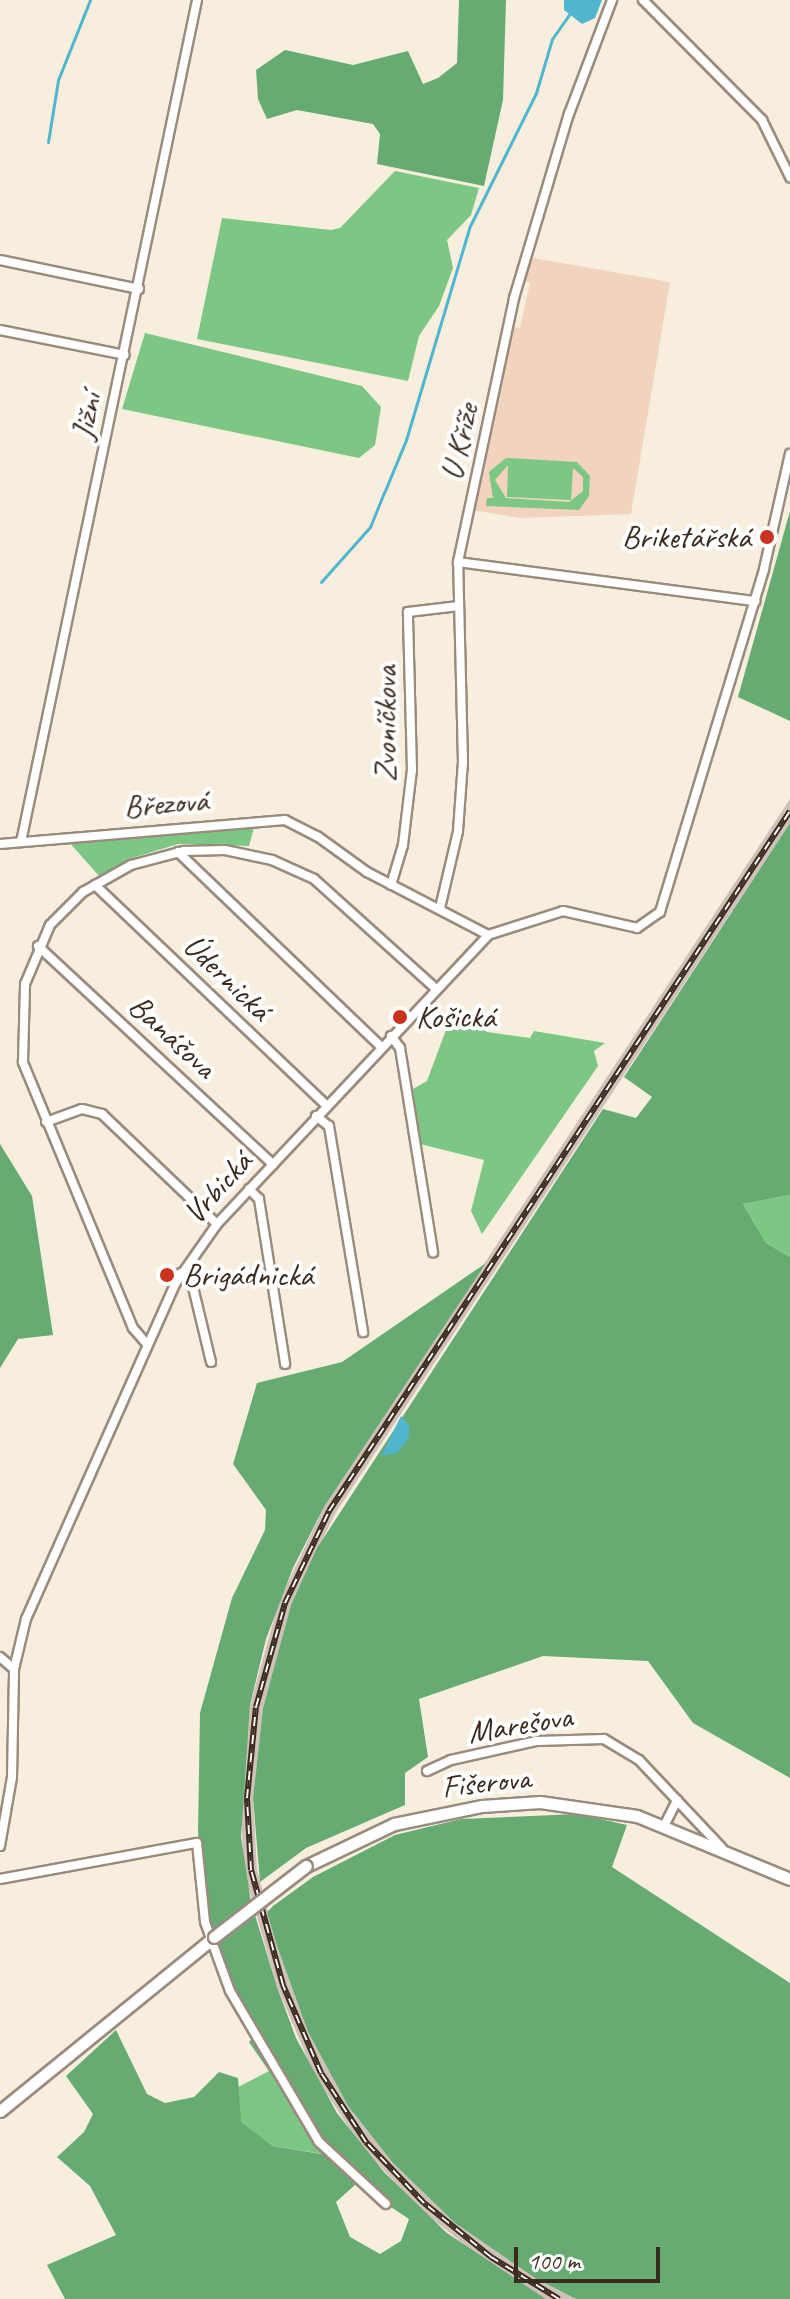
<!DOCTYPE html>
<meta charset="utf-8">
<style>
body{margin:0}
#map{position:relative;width:790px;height:2299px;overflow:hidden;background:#f7eede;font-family:Caveat,sans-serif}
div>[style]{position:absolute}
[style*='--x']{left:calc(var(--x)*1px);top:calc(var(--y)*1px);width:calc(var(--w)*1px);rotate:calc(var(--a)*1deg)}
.built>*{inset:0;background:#f2d4be}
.industrial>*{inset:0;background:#cfc0ba}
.green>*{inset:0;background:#7dc784}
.forest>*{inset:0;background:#66ac72}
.water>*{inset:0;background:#52b5d0}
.stream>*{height:3px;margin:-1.5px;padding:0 1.5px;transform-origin:1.5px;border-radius:1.5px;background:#52b5d0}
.roads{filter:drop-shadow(2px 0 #998c7e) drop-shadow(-2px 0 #998c7e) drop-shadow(0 2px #998c7e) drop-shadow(0 -2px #998c7e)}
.street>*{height:8px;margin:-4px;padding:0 4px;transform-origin:4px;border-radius:4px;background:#fff}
.secondary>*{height:11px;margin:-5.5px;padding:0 5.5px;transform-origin:5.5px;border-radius:5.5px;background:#fff}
.rail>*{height:6px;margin-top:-3px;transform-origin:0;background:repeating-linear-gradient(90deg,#fff 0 9px,#3b2a1e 0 18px);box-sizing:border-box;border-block:2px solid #3b2a1e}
.bridges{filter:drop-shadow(2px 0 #998c7e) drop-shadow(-2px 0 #998c7e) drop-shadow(0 2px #998c7e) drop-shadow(0 -2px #998c7e)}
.secondary-bridge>*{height:11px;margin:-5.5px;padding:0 5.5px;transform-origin:5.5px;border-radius:5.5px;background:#fff}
.dots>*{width:22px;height:22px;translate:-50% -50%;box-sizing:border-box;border:4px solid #fff;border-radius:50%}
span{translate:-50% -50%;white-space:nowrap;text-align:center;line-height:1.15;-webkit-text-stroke:8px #fff;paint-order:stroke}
.street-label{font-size:32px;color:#3b2a1e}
.poi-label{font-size:32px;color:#3b2a1e}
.right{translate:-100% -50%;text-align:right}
.left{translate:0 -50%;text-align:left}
.scale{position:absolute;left:514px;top:2247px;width:146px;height:36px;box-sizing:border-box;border:4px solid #3b2a1e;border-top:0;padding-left:10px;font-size:24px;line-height:28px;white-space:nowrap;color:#3b2a1e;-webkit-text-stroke:6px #fff;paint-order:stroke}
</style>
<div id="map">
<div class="built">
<i style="clip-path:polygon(528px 257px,670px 282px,631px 514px,521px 518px,472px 510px,512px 326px,520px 328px,530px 283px,522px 279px)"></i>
</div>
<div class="industrial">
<i style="clip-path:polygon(790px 799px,790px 823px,335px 1514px,291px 1605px,263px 1708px,253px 1798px,257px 1869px,277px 1946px,308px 2032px,348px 2106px,393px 2163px,455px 2223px,535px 2278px,576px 2299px,546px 2299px,487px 2263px,419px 2208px,361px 2146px,315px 2076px,277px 1987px,244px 1871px,240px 1798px,250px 1705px,279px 1601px,324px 1507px)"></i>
</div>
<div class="green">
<i style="clip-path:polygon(395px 171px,479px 188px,471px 215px,447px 240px,453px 268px,439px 306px,419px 336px,408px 381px,197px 339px,222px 218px,331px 230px,340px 228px)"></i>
<i style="clip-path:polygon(145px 333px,362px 386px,381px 407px,375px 445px,359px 458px,122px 409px)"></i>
<i style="clip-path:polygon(evenodd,506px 458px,577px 462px,590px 476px,589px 496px,579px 510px,486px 506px,487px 498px,493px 498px,489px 472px,506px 458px,508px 465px,507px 497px,571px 500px,573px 468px,583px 477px,583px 491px,569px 502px,506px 498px,495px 480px,508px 465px)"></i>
<i style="clip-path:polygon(255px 824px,249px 846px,178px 844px,129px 859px,99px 876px,69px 842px)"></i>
<i style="clip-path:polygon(453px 1011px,487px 1032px,530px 1038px,534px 1031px,605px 1043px,594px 1051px,598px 1066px,482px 1234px,471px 1211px,484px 1160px,420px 1144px,413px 1089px,427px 1081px)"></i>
<i style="clip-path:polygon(790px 1195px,790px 1257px,766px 1243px,743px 1204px)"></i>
<i style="clip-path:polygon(271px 2070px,298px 2118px,329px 2155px,273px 2146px,240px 2122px,238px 2087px)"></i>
</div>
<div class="forest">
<i style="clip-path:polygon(459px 0,506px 0,503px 100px,484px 186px,377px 164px,380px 134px,373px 124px,297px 110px,267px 119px,258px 99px,256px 70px,285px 50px,353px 65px,408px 51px,423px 84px,438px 78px,457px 63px)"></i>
<i style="clip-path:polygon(790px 511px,790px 721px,738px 697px)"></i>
<i style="clip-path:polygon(790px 823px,790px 1195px,743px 1204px,766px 1243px,790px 1257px,790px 1778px,693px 1723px,648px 1661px,543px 1656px,419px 1699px,428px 1757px,405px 1773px,405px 1805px,306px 1848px,260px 1882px,253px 1798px,263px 1708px,291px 1605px,317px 1548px,603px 1109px,636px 1118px,652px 1097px,624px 1077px)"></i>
<i style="clip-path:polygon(0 1144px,32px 1196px,53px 1335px,18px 1339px,0 1368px)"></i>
<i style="clip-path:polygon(evenodd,486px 1263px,324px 1507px,293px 1568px,266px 1639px,250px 1705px,241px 1837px,251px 1902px,277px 1987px,296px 2038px,337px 2113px,384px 2172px,447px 2233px,546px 2299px,65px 2299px,47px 2265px,116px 2235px,90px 2186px,57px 2157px,84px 2132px,93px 2114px,66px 2076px,116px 2030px,147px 2094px,165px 2103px,194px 2097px,219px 2072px,238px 2078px,241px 2122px,273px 2146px,327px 2155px,249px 2042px,259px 2030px,234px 1993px,207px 1921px,198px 1833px,200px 1713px,232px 1598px,265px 1530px,266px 1510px,233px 1464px,257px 1383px,342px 1362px,486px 1263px,356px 2184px,409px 2219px,401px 2241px,380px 2254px,350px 2237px,336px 2202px,356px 2184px)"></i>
<i style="clip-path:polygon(578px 1814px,627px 1825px,612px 1867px,790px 1983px,790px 2299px,576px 2299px,535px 2278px,455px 2223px,393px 2163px,348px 2106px,308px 2032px,277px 1946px,267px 1912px,273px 1906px,313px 1877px,395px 1835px,461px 1819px)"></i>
</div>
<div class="water">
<i style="clip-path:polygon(564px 0,602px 0,595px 18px,582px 24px,564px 10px)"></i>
<i style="clip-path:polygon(401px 1416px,410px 1427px,408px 1439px,397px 1453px,381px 1456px)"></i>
</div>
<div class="stream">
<i style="--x:48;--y:142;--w:63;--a:-80.8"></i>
<i style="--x:58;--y:80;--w:86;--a:-68.2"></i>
<i style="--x:321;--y:582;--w:74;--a:-48.3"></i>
<i style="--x:370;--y:527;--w:37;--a:-68"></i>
<i style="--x:384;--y:493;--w:57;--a:-67.5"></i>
<i style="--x:406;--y:440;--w:221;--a:-73.4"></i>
<i style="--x:469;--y:228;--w:151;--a:-63.6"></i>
<i style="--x:536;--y:93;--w:56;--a:-73.5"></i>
<i style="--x:552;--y:39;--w:32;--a:-55"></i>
</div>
<div class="roads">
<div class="street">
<i style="--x:643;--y:0;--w:169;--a:45.2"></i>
<i style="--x:762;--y:120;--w:64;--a:63.8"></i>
<i style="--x:0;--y:260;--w:142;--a:11.8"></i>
<i style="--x:0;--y:330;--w:127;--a:11.3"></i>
<i style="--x:458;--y:562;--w:300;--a:7.5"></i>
<i style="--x:21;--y:842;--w:860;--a:-78.19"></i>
<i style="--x:0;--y:844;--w:286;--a:-4.8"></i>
<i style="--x:285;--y:820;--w:36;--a:27"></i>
<i style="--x:317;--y:836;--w:62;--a:35.8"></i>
<i style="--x:367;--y:872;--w:136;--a:27.5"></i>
<i style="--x:178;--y:852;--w:281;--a:43.8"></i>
<i style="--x:95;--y:885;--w:319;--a:43.6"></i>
<i style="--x:391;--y:885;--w:42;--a:-73.3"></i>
<i style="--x:403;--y:845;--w:76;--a:-83.2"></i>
<i style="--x:412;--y:770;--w:158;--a:-91.5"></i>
<i style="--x:408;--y:612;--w:51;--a:-6.7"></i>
<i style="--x:440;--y:908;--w:79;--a:-76.8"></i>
<i style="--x:458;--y:831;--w:69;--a:-85.9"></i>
<i style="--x:463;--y:762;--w:200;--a:-91.4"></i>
<i style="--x:458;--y:562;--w:270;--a:-78"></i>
<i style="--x:514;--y:298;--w:192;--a:-73.4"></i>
<i style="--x:569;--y:114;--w:122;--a:-69.3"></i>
<i style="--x:38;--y:946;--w:321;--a:42.9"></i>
<i style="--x:391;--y:1036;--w:15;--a:53"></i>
<i style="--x:400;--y:1048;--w:207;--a:80.8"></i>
<i style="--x:316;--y:1116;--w:16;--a:38"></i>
<i style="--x:329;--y:1126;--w:209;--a:80.6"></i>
<i style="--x:46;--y:1122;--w:38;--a:-20"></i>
<i style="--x:82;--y:1109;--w:21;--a:14"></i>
<i style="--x:102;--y:1114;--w:159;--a:43.7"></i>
<i style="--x:249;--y:1189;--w:14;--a:45"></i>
<i style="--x:259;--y:1199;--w:167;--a:81"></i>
<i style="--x:181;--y:1273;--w:18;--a:49"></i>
<i style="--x:193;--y:1287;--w:77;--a:76.5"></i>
<i style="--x:146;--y:1343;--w:20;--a:-131"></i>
<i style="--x:133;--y:1328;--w:288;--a:-112.5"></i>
<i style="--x:23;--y:1062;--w:78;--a:-88.5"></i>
<i style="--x:25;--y:984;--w:64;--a:-67"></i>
<i style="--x:50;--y:925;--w:47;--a:-45"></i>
<i style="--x:83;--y:892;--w:55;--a:-29.4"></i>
<i style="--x:131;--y:865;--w:55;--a:-14.8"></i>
<i style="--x:184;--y:851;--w:41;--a:-1.4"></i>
<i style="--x:225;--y:850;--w:48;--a:12"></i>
<i style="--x:272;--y:860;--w:46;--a:24.3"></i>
<i style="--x:314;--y:879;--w:163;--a:42"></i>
<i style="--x:0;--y:1657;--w:18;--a:41"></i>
<i style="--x:427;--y:1771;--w:26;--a:-25"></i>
<i style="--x:451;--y:1760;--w:88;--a:-12.5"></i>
<i style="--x:537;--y:1741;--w:67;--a:-1.7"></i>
<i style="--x:604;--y:1739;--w:41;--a:31"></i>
<i style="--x:639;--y:1760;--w:121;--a:46.7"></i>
<i style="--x:664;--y:1826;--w:29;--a:-63"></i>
<i style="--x:0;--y:1846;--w:70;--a:-80.1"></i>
<i style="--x:12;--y:1777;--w:108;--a:-88.9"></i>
<i style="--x:14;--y:1669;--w:51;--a:-76.5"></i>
<i style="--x:26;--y:1619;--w:367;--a:-66"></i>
<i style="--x:175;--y:1284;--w:73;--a:-55"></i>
<i style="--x:217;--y:1224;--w:396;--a:-46.8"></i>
<i style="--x:488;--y:935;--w:79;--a:-17.7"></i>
<i style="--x:563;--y:911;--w:76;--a:12.9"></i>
<i style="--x:637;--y:928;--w:28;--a:-35"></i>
<i style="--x:660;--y:912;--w:358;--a:-73.1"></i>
<i style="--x:764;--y:569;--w:118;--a:-77.3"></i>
<i style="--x:0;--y:1879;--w:200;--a:-10.4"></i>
<i style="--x:197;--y:1843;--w:79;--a:84.2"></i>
<i style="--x:205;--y:1922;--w:73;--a:70.1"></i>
<i style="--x:230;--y:1991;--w:175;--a:59.5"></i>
<i style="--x:319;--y:2142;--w:91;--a:42.8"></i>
</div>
<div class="secondary">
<i style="--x:306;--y:1866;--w:98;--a:-25.5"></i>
<i style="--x:394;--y:1824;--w:90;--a:-11.6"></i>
<i style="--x:482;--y:1806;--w:58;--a:-3.9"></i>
<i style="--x:540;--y:1802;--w:98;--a:8.2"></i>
<i style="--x:637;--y:1816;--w:165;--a:22.4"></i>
<i style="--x:0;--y:2111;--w:276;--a:-39.1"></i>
</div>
</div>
<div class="rail">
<i style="--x:559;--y:2299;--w:80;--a:-148.3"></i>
<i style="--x:491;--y:2257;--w:86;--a:-141.1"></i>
<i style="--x:424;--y:2203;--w:84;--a:-133.6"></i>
<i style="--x:366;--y:2142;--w:82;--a:-123.1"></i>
<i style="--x:321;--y:2073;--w:96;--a:-113.4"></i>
<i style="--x:283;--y:1985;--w:119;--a:-105.5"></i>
<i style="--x:251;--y:1870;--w:72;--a:-93.2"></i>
<i style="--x:247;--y:1798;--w:91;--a:-84.4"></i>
<i style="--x:256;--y:1707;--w:108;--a:-74.4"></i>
<i style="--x:285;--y:1603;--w:102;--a:-64.4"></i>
<i style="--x:329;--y:1511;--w:838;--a:-56.63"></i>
</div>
<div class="bridges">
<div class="secondary-bridge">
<i style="--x:214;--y:1937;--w:116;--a:-37.7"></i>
</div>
</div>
<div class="dots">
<i style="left:767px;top:537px;background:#c8321e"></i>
<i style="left:400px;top:1017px;background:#c8321e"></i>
<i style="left:167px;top:1275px;background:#c8321e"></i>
</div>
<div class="street-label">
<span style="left:87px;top:416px;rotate:-78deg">Jižní</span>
<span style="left:460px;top:442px;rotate:-77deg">U Kříže</span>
<span style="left:386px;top:724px;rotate:-90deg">Zvoníčkova</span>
<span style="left:166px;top:804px;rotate:-5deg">Březová</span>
<span style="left:227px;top:978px;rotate:44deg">Údernická</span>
<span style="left:172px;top:1037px;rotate:43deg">Banášova</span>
<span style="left:218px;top:1188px;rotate:-48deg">Vrbická</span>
<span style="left:520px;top:1725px;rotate:-9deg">Marešova</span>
<span style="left:486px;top:1783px;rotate:-6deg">Fišerova</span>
</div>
<div class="poi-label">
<span class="right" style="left:751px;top:537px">Briketářská</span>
<span class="left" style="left:416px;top:1017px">Košická</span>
<span class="left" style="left:183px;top:1275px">Brigádnická</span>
</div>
<div class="scale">100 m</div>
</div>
